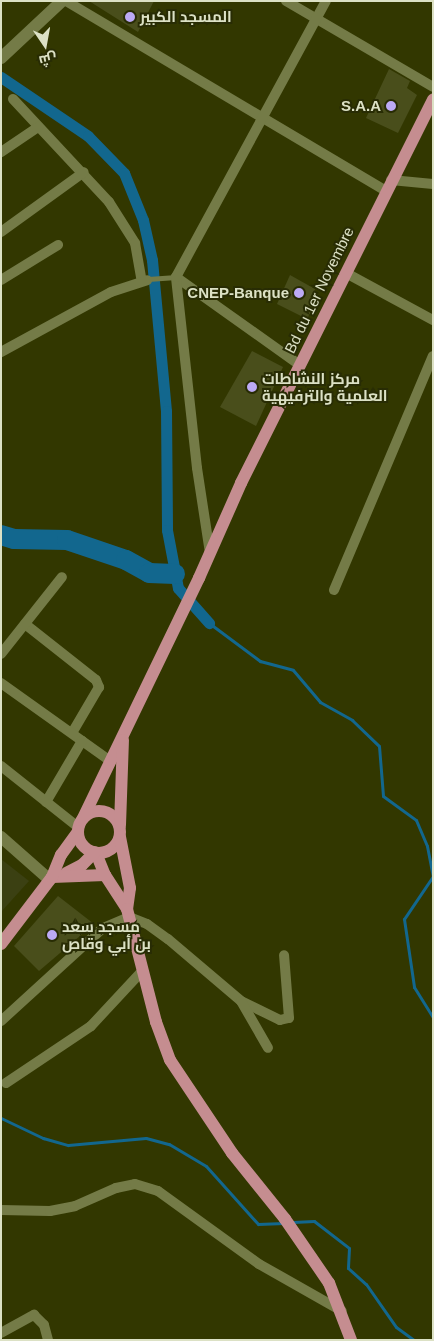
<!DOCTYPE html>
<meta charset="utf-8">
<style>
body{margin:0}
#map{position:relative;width:434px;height:1341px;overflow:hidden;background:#323700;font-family:Arial,Cairo,sans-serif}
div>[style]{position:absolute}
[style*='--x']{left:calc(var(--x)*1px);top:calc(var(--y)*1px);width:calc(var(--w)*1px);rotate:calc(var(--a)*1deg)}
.built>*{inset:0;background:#3b4012}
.stream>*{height:3px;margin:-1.5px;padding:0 1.5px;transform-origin:1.5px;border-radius:1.5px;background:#12678e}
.canal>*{height:11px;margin:-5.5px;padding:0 5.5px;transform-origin:5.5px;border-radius:5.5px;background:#12678e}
.river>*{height:20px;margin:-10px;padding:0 10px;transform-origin:10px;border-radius:10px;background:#12678e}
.building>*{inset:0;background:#494e1b}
.lane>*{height:5px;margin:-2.5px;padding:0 2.5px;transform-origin:2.5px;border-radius:2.5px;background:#747b47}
.street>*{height:10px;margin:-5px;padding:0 5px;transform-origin:5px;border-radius:5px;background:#747b47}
.secondary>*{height:12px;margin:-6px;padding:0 6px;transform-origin:6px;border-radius:6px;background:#747b47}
.primary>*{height:12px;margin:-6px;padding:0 6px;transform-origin:6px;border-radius:6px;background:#c58d90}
.primary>.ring{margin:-6px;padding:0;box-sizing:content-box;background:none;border:12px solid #c58d90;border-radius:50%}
.dots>*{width:14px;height:14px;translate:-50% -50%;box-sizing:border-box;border:2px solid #282c04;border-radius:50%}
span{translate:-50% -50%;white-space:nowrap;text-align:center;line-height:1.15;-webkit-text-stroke:4px #282c04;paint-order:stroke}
.poi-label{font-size:15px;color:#dce1c5;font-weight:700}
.left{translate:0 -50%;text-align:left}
.right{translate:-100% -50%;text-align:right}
.street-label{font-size:15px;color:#dce1c5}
.frame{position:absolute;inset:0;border:2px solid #dce1c5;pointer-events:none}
.north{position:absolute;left:20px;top:20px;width:50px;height:50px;-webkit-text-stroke:4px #282c04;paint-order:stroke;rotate:168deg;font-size:14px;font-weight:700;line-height:20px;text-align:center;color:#dce1c5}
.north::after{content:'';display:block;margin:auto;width:18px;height:22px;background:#dce1c5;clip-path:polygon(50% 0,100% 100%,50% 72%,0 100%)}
</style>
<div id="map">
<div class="built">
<i style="clip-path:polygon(1px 859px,29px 881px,1px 912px)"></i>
</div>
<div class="stream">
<i style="--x:209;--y:623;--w:64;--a:36.7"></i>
<i style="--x:260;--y:661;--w:34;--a:15"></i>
<i style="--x:293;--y:670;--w:42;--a:49.8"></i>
<i style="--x:320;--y:702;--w:37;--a:29"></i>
<i style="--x:352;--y:720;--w:37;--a:44"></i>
<i style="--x:379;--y:746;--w:50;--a:85.4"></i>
<i style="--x:383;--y:796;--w:41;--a:36"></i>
<i style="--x:416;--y:820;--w:28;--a:67"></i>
<i style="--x:427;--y:846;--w:31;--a:79"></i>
<i style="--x:433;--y:876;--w:52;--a:124"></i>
<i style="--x:404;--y:919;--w:69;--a:81.6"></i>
<i style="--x:414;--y:987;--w:36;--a:58"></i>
<i style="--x:1;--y:1118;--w:47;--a:25.5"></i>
<i style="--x:43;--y:1138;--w:26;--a:16"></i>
<i style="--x:68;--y:1145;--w:78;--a:-5.1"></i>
<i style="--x:146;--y:1138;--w:24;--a:15"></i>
<i style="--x:169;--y:1144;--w:43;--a:30.7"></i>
<i style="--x:206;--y:1166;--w:78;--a:48.1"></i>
<i style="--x:258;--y:1224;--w:26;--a:-2"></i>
<i style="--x:293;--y:1222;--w:21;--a:-3"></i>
<i style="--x:314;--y:1221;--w:44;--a:37.6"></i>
<i style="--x:349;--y:1248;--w:20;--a:93"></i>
<i style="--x:348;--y:1268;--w:24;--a:42"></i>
<i style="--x:366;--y:1284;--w:52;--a:55.1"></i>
<i style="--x:396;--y:1327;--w:22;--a:36"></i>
</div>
<div class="canal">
<i style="--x:1;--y:77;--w:105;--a:34.1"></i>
<i style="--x:88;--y:136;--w:52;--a:45.8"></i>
<i style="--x:124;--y:173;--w:51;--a:68"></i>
<i style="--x:143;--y:220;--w:41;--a:77.3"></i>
<i style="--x:152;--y:260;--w:152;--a:84.7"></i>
<i style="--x:166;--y:411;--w:119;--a:89.5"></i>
<i style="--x:167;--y:530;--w:59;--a:79.3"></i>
<i style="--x:178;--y:588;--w:47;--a:48.5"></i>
</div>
<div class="river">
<i style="--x:1;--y:535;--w:14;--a:17"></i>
<i style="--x:14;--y:539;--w:53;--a:1.1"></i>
<i style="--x:67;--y:540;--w:62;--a:18.7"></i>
<i style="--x:126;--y:560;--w:26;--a:29"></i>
<i style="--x:149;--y:573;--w:26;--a:2"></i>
</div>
<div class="building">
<i style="clip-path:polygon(89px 1px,154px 1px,138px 32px)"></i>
<i style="clip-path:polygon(389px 69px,410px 81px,407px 88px,417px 95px,398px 133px,366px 118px)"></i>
<i style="clip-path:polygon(290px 275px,315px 289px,316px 302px,307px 319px,277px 304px)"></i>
<i style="clip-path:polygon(252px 351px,283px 367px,256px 426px,220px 407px)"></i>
<i style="clip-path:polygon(58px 896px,94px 924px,39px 971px,14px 946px)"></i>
</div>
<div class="lane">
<i style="--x:148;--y:279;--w:28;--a:-4"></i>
</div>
<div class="street">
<i style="--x:66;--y:1;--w:372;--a:30.7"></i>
<i style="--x:286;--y:1;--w:170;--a:30.3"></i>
<i style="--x:13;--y:99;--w:141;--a:47"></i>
<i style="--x:109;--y:202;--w:49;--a:57.6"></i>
<i style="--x:135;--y:243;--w:39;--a:80"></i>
<i style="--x:1;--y:152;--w:45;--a:-34"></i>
<i style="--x:391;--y:180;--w:42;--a:5.4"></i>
<i style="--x:1;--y:232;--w:102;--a:-35.9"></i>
<i style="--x:346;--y:273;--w:99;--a:28.4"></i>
<i style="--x:176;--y:277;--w:152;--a:35.4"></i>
<i style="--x:1;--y:280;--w:67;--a:-31.6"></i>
<i style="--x:1;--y:352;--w:125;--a:-28.6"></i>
<i style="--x:111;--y:292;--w:38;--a:-18"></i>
<i style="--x:210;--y:553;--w:86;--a:-98.7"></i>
<i style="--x:197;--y:468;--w:192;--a:-96.3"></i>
<i style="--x:176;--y:277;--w:314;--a:-61.5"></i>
<i style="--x:334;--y:590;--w:254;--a:-67.1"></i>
<i style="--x:25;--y:624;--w:90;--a:38.3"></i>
<i style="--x:96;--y:680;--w:8;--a:67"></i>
<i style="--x:99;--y:687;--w:53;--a:120.4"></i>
<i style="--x:1;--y:654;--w:98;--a:-51.6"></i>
<i style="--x:1;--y:683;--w:133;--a:35.5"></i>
<i style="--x:1;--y:766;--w:98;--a:38.4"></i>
<i style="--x:46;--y:802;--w:71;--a:-59.5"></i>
<i style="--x:243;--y:1002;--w:41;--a:25.9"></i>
<i style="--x:280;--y:1020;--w:9;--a:-13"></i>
<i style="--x:289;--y:1018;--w:63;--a:-94.5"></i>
<i style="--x:1;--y:1021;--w:138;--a:-42.4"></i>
<i style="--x:103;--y:928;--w:28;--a:-23"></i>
<i style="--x:129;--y:917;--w:19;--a:21"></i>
<i style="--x:147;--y:924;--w:26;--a:36"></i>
<i style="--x:168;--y:939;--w:96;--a:40.3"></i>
<i style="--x:241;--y:1001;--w:54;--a:60.1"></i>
<i style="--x:6;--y:1083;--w:102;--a:-33.8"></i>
<i style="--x:91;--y:1026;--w:76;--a:-47.1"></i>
<i style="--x:1;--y:1210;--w:49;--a:1.2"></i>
<i style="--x:50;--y:1211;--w:25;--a:-11"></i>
<i style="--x:75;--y:1206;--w:45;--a:-23.7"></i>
<i style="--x:116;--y:1188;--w:19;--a:-12"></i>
<i style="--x:135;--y:1184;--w:24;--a:17"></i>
<i style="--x:158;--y:1191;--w:125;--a:35.9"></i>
<i style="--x:259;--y:1264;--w:95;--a:29.5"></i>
<i style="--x:1;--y:1333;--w:38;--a:-29"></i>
<i style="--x:34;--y:1315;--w:14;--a:45"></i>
<i style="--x:44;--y:1325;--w:16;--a:75"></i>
</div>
<div class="secondary">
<i style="--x:1;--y:58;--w:83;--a:-43.1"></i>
<i style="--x:1;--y:837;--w:65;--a:41.3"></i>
</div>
<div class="primary">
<i class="ring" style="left:78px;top:811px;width:30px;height:30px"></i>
<i style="--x:83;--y:818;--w:267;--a:-64.2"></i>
<i style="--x:199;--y:578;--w:104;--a:-66.1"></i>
<i style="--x:241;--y:483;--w:429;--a:-63.4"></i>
<i style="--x:120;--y:825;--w:85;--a:-88"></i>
<i style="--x:120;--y:837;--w:52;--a:78.9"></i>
<i style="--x:130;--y:888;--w:21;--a:98"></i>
<i style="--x:96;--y:853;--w:24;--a:68"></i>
<i style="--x:105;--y:875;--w:40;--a:57.1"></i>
<i style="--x:127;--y:909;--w:117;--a:75.6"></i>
<i style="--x:156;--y:1022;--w:40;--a:69.8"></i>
<i style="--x:170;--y:1060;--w:112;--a:56.3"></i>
<i style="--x:232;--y:1153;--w:85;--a:51.2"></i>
<i style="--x:285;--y:1219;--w:78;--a:55.5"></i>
<i style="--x:329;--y:1283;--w:61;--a:68.9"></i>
<i style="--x:66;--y:873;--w:18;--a:-27"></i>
<i style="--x:82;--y:865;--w:18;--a:-45"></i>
<i style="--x:52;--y:877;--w:53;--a:-2.2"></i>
<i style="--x:1;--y:944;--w:84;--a:-52.7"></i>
<i style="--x:52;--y:877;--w:24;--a:-68"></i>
<i style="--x:61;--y:855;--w:29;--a:-54"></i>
</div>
<div class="dots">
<i style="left:130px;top:17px;background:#bcaaf5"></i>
<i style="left:391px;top:106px;background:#bcaaf5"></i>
<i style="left:299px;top:293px;background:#bcaaf5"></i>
<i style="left:252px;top:387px;background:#bcaaf5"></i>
<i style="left:52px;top:935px;background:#bcaaf5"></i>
</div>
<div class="poi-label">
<span class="left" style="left:140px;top:17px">المسجد الكبير</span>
<span class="right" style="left:381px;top:106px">S.A.A</span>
<span class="right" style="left:289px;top:293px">CNEP-Banque</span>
<span class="left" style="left:262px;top:387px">مركز النشاطات<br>العلمية والترفيهية</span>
<span class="left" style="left:62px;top:935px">مسجد سعد<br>بن أبي وقاص</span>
</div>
<div class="street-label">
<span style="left:319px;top:290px;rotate:-64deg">Bd du 1er Novembre</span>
</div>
<div class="frame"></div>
<div class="north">ش</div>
</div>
